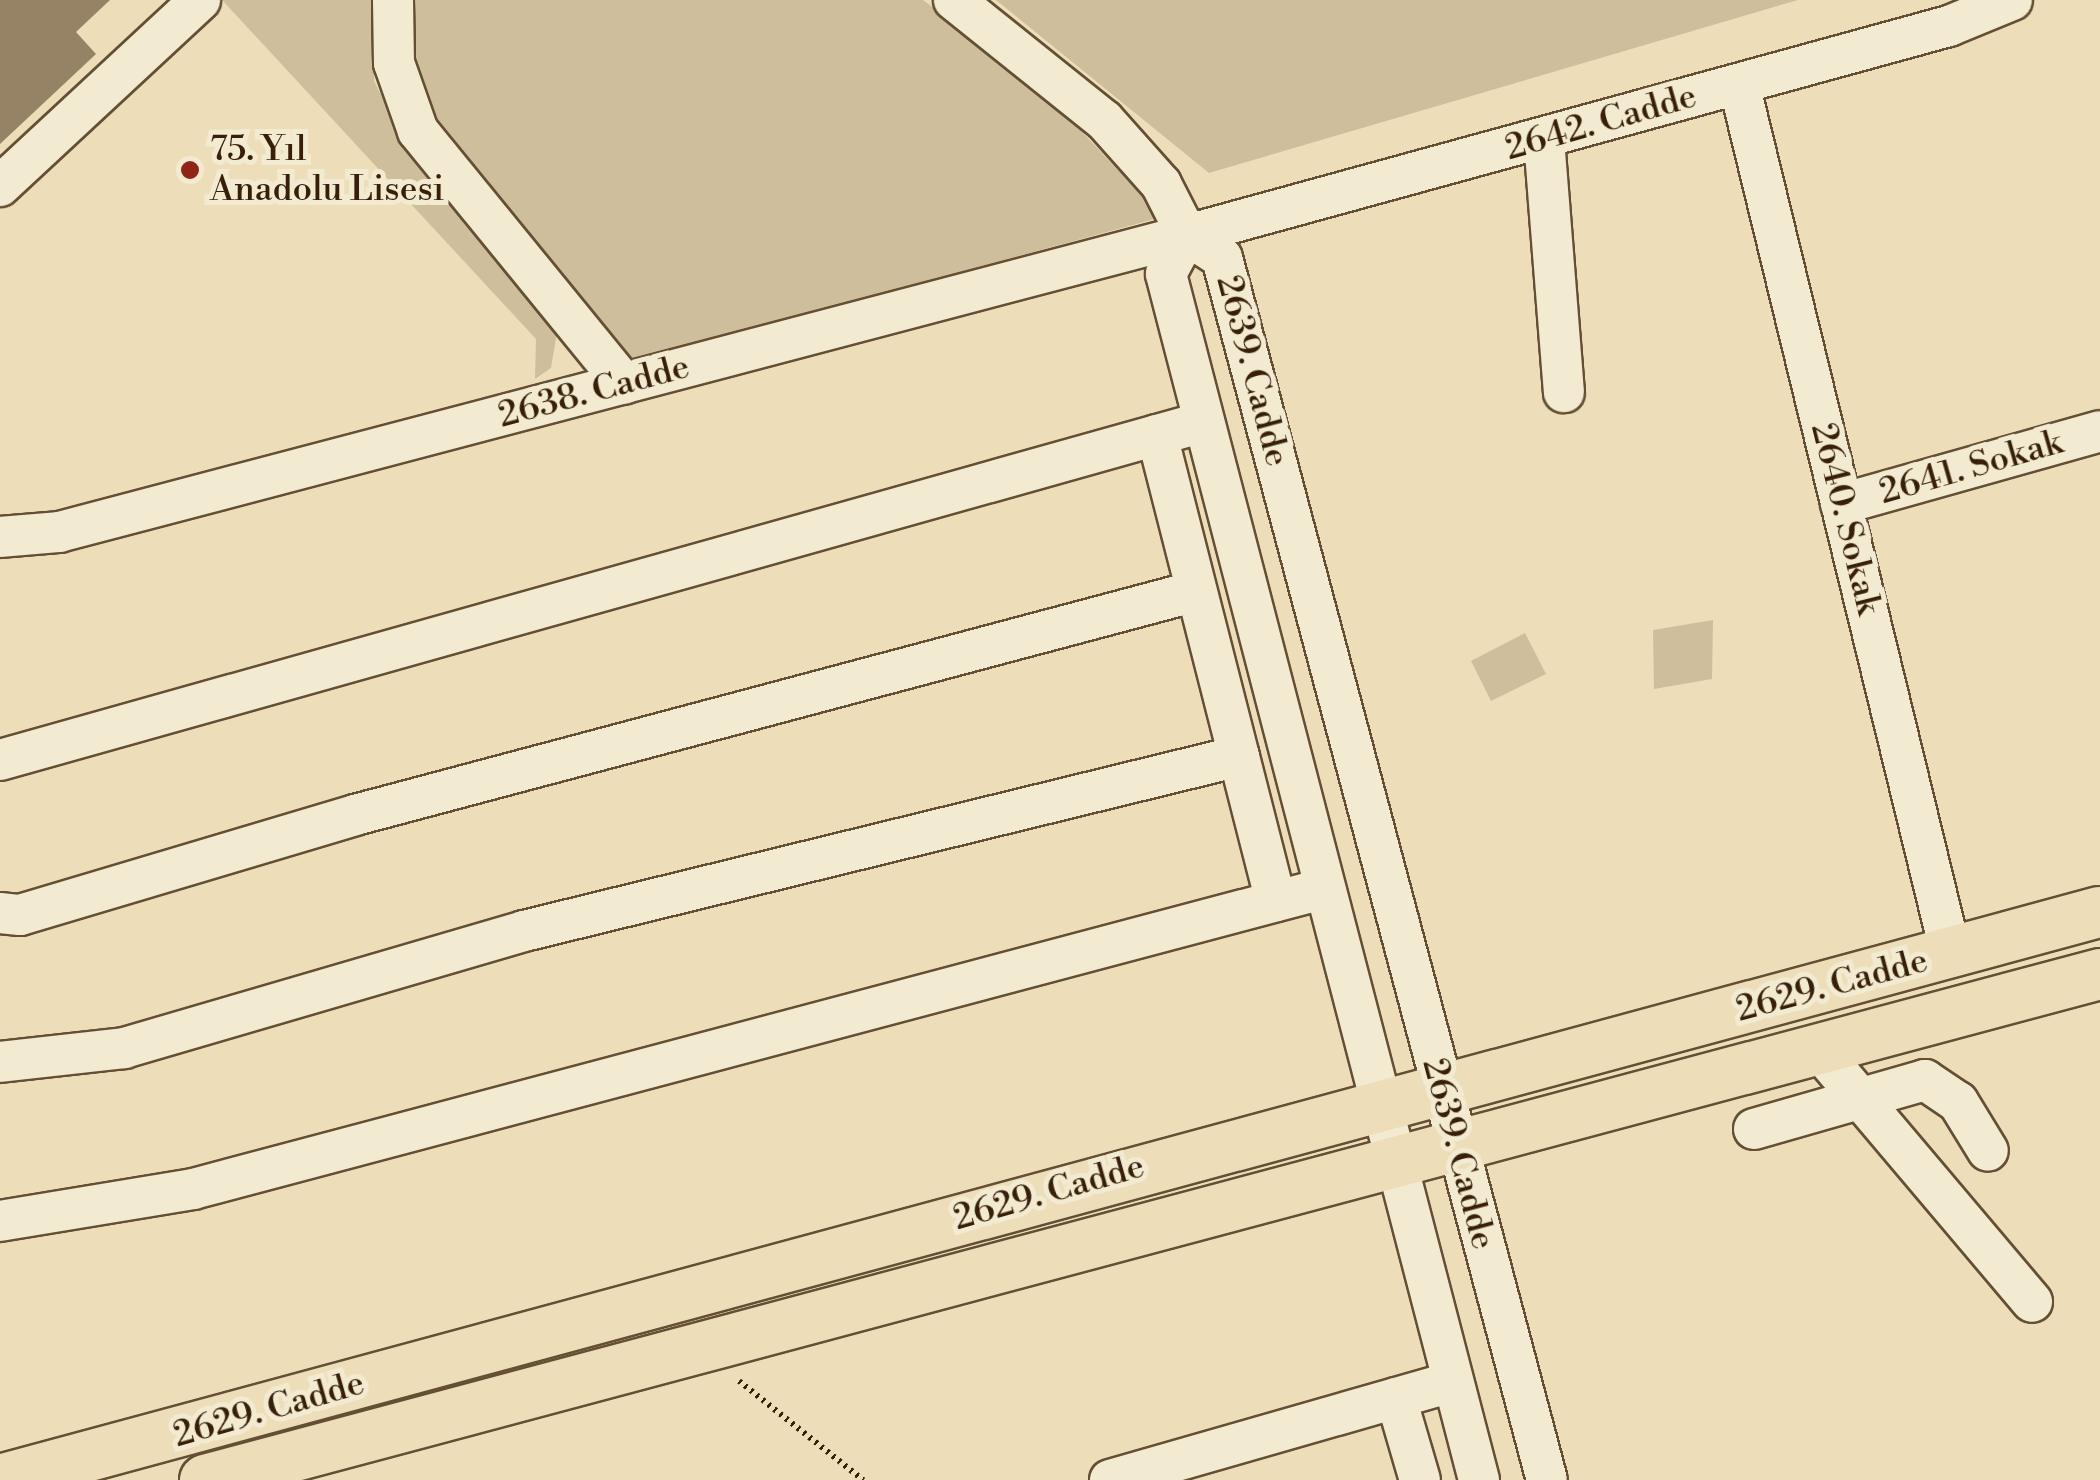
<!DOCTYPE html>
<meta charset="utf-8">
<style>
body{margin:0}
#map{position:relative;width:2100px;height:1480px;overflow:hidden;background:#eddeb9;font-family:"Libre Bodoni",serif}
div>[style]{position:absolute}
[style*='--x']{left:calc(var(--x)*1px);top:calc(var(--y)*1px);width:calc(var(--w)*1px);rotate:calc(var(--a)*1deg)}
.green>*{inset:0;background:#cebe9b}
.building>*{inset:0;background:#968265}
.path>*{height:6px;margin-top:-3px;transform-origin:0;background:repeating-linear-gradient(90deg,#371f09 0 2.5px,transparent 0 7.5px)}
.roads{filter:drop-shadow(2px 0 #644f35) drop-shadow(-2px 0 #644f35) drop-shadow(0 2px #644f35) drop-shadow(0 -2px #644f35)}
.minor>*{height:40px;margin:-20px;padding:0 20px;transform-origin:20px;border-radius:20px;background:#f3ead2}
.major>*{height:50px;margin:-25px;padding:0 25px;transform-origin:25px;border-radius:25px;background:#eddeb9}
.dots>*{width:28px;height:28px;translate:-50% -50%;box-sizing:border-box;border:5px solid #f3ead2;border-radius:50%}
span{translate:-50% -50%;white-space:nowrap;text-align:center;line-height:1.15;-webkit-text-stroke:10px #f3ead2;paint-order:stroke}
.street-label{font-size:35px;color:#371f09}
.poi-label{font-size:35px;color:#371f09}
.left{translate:0 -50%;text-align:left}
</style>
<div id="map">
<div class="green">
<i style="clip-path:polygon(222px 0,374px 0,374px 81px,408px 148px,557px 332px,551px 368px,535px 379px,536px 339px)"></i>
<i style="clip-path:polygon(412px 0,923px 0,1038px 85px,1162px 217px,634px 361px,429px 108px,414px 62px)"></i>
<i style="clip-path:polygon(996px 0,1798px 0,1209px 173px)"></i>
<i style="clip-path:polygon(1713px 620px,1712px 679px,1654px 689px,1653px 630px)"></i>
<i style="clip-path:polygon(1525px 633px,1546px 674px,1491px 701px,1471px 661px)"></i>
</div>
<div class="building">
<i style="clip-path:polygon(0 0,110px 0,76px 32px,96px 54px,0 144px)"></i>
</div>
<div class="path">
<i style="--x:739;--y:1381;--w:159;--a:38.6"></i>
</div>
<div class="roads">
<div class="minor">
<i style="--x:393;--y:0;--w:63;--a:89.1"></i>
<i style="--x:394;--y:63;--w:72;--a:70.6"></i>
<i style="--x:418;--y:131;--w:326;--a:50.8"></i>
<i style="--x:954;--y:0;--w:192;--a:38.7"></i>
<i style="--x:1104;--y:120;--w:86;--a:48.3"></i>
<i style="--x:1161;--y:184;--w:57;--a:63"></i>
<i style="--x:1739;--y:84;--w:895;--a:76.31"></i>
<i style="--x:1544;--y:139;--w:254;--a:85.5"></i>
<i style="--x:0;--y:186;--w:273;--a:-42.9"></i>
<i style="--x:1187;--y:235;--w:42;--a:33.3"></i>
<i style="--x:1222;--y:258;--w:1264;--a:75.11"></i>
<i style="--x:1187;--y:235;--w:44;--a:118.3"></i>
<i style="--x:1166;--y:274;--w:1246;--a:75.45"></i>
<i style="--x:1157;--y:435;--w:481;--a:75.7"></i>
<i style="--x:1841;--y:504;--w:269;--a:-15.7"></i>
<i style="--x:0;--y:537;--w:59;--a:-4.8"></i>
<i style="--x:59;--y:532;--w:1166;--a:-14.75"></i>
<i style="--x:1187;--y:235;--w:790;--a:-15.34"></i>
<i style="--x:1949;--y:26;--w:68;--a:-22.4"></i>
<i style="--x:0;--y:760;--w:1250;--a:-15.69"></i>
<i style="--x:0;--y:913;--w:20;--a:6"></i>
<i style="--x:20;--y:915;--w:350;--a:-16.6"></i>
<i style="--x:355;--y:815;--w:870;--a:-14.91"></i>
<i style="--x:1821;--y:1052;--w:327;--a:49.8"></i>
<i style="--x:0;--y:1062;--w:125;--a:-6.4"></i>
<i style="--x:124;--y:1048;--w:417;--a:-16.3"></i>
<i style="--x:524;--y:931;--w:736;--a:-13.75"></i>
<i style="--x:1754;--y:1129;--w:178;--a:-16"></i>
<i style="--x:1925;--y:1080;--w:40;--a:34"></i>
<i style="--x:1958;--y:1102;--w:57;--a:58.5"></i>
<i style="--x:0;--y:1221;--w:196;--a:-9.4"></i>
<i style="--x:193;--y:1189;--w:1168;--a:-14.88"></i>
<i style="--x:1396;--y:1398;--w:85;--a:73.7"></i>
<i style="--x:1110;--y:1480;--w:355;--a:-16"></i>
</div>
<div class="major">
<i style="--x:0;--y:1480;--w:2175;--a:-15.14"></i>
<i style="--x:205;--y:1480;--w:1961;--a:-14.95"></i>
</div>
</div>
<div class="dots">
<i style="left:190px;top:170px;background:#8f2418"></i>
</div>
<div class="street-label">
<span style="left:1601px;top:123px;rotate:-16deg">2642. Cadde</span>
<span style="left:1252px;top:371px;rotate:75deg">2639. Cadde</span>
<span style="left:594px;top:392px;rotate:-15deg">2638. Cadde</span>
<span style="left:1971px;top:468px;rotate:-16deg">2641. Sokak</span>
<span style="left:1845px;top:519px;rotate:76deg">2640. Sokak</span>
<span style="left:1832px;top:986px;rotate:-15deg">2629. Cadde</span>
<span style="left:1458px;top:1154px;rotate:75deg">2639. Cadde</span>
<span style="left:1049px;top:1193px;rotate:-16deg">2629. Cadde</span>
<span style="left:269px;top:1410px;rotate:-16deg">2629. Cadde</span>
</div>
<div class="poi-label">
<span class="left" style="left:210px;top:170px">75. Yıl<br>Anadolu Lisesi</span>
</div>
</div>
